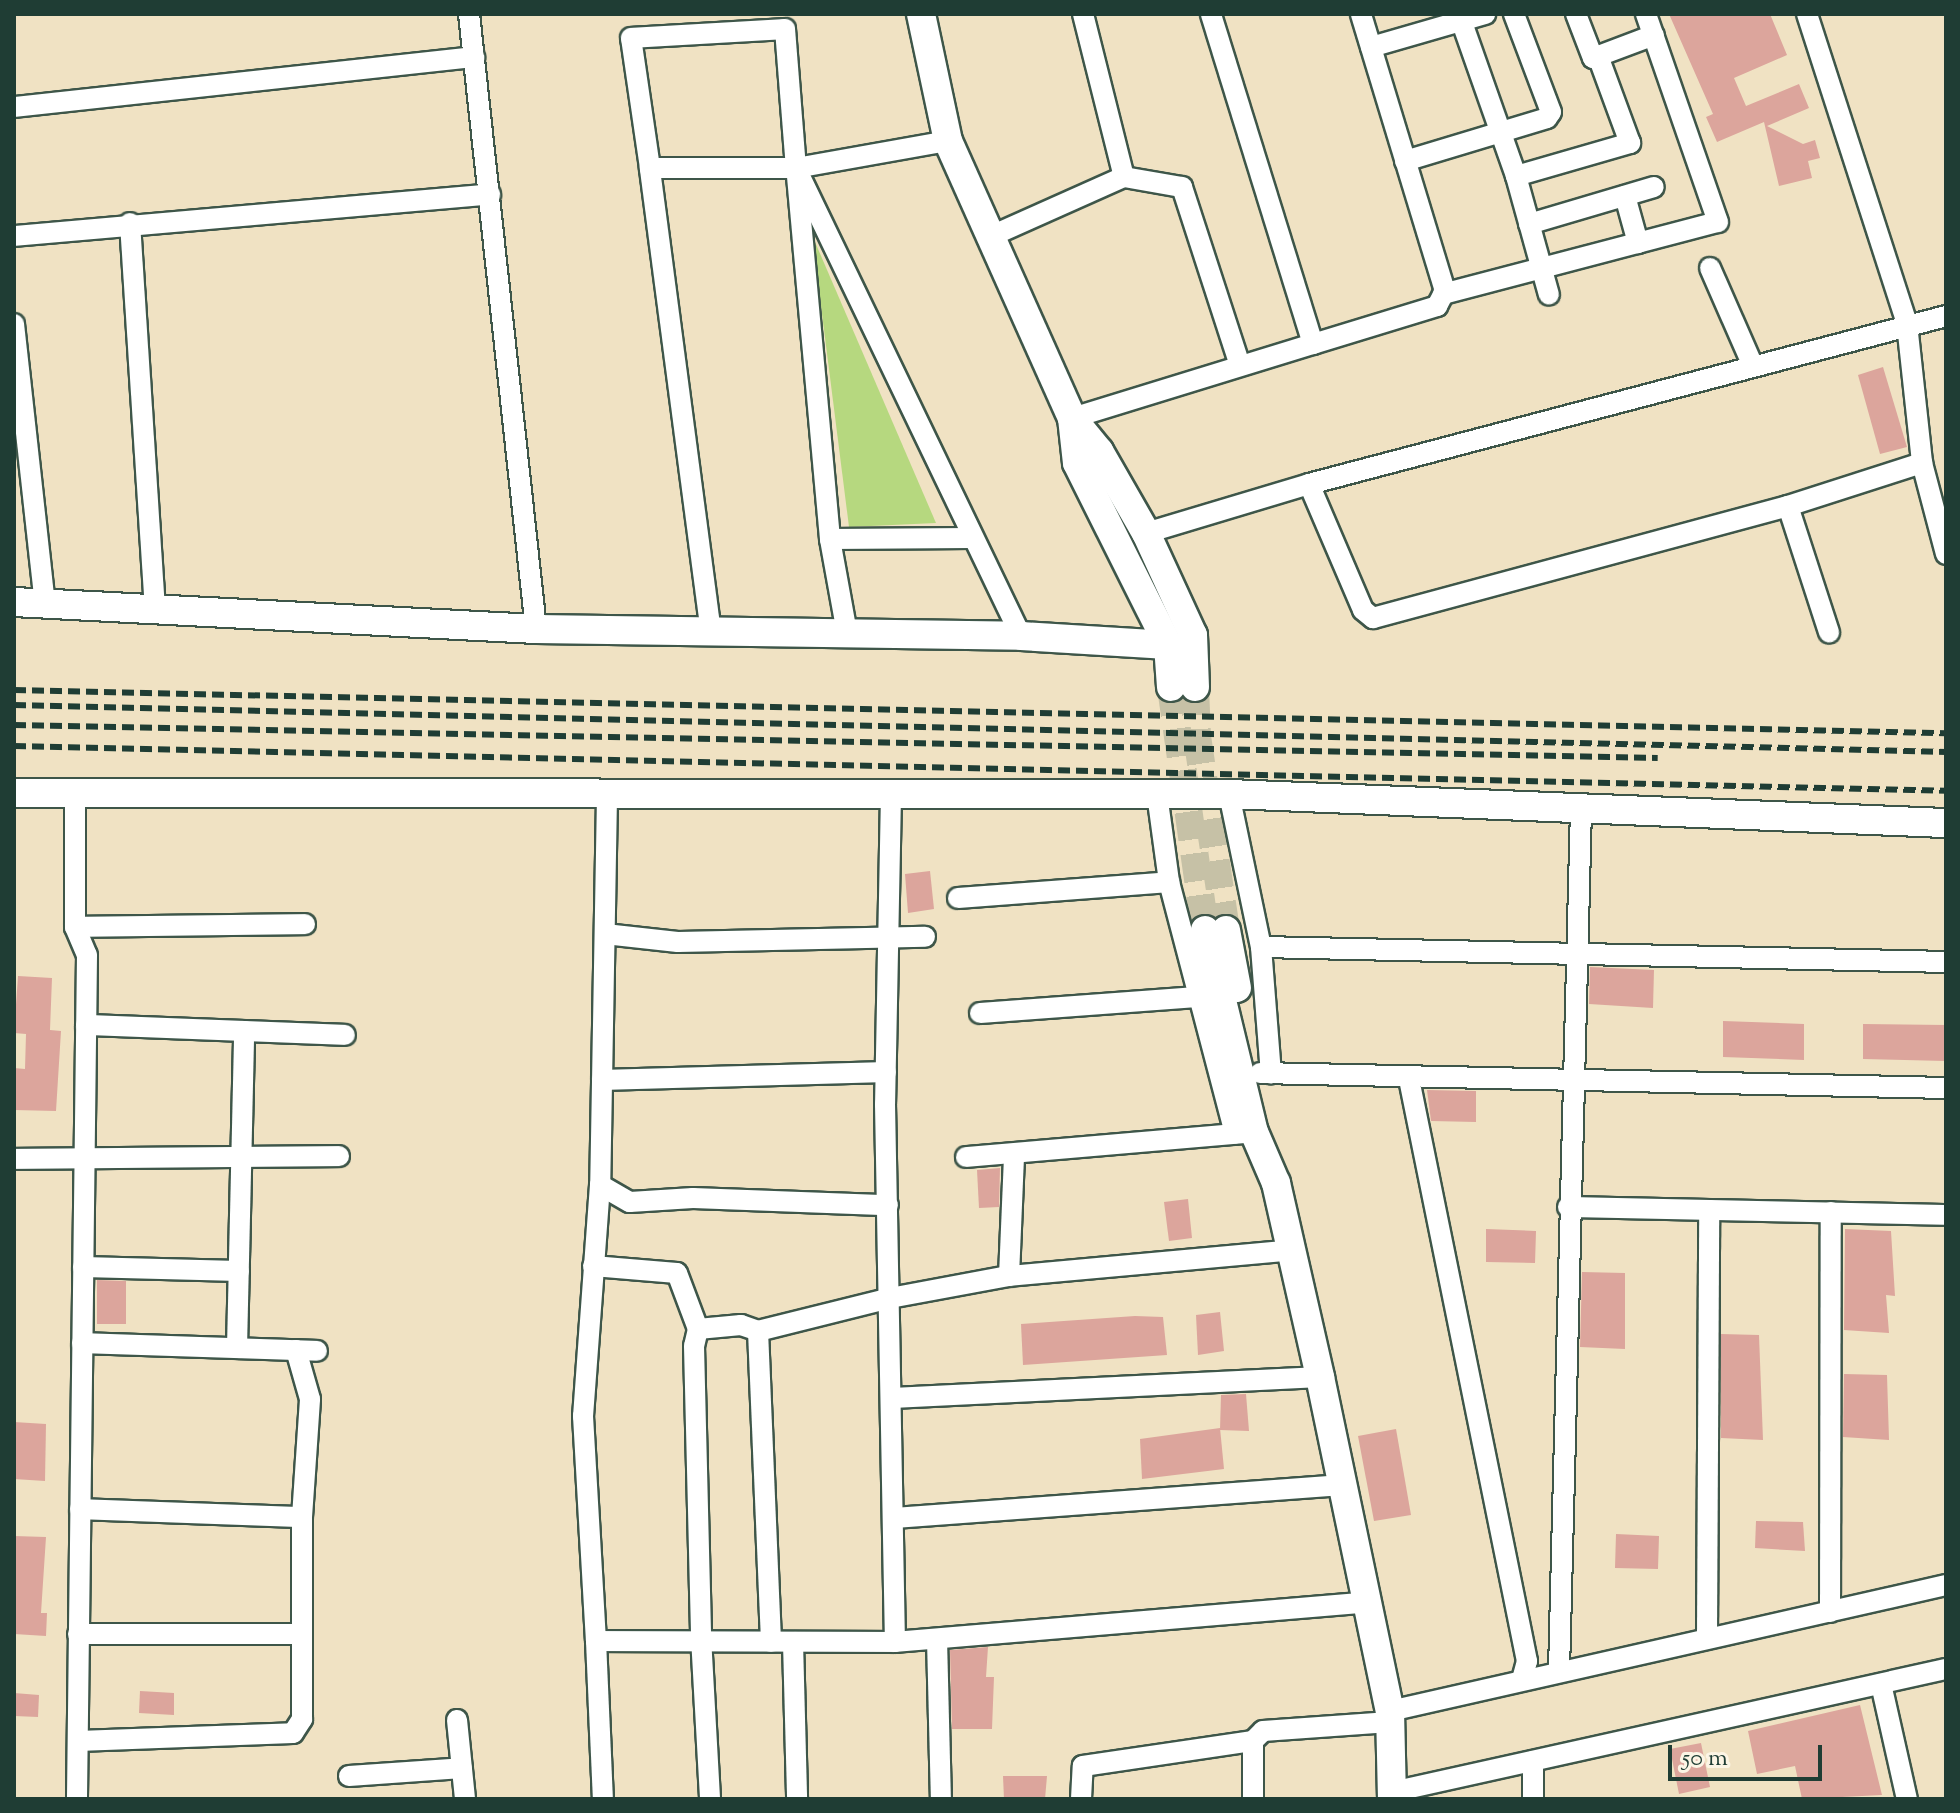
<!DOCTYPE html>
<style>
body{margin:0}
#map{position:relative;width:1960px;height:1813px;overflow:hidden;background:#f0e2c3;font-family:"Sorts Mill Goudy",serif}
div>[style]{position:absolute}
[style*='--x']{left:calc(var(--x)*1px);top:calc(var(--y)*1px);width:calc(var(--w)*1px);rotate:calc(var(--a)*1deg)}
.green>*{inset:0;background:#b6d87f}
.building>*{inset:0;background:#dca59c}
.secondary-tunnel>*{height:28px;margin-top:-14px;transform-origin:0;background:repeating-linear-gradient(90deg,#c6c1a6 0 28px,transparent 0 42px)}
.roads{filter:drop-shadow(2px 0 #3e5649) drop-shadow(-2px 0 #3e5649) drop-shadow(0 2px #3e5649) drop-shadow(0 -2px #3e5649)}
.street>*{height:20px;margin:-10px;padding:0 10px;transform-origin:10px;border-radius:10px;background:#fff}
.secondary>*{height:28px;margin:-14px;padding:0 14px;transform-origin:14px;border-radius:14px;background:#fff}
.rail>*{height:6px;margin-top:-3px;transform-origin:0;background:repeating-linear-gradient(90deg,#1f3d34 0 12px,transparent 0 18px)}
span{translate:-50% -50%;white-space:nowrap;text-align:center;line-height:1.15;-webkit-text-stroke:6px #fcf5e5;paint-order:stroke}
.frame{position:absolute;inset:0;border:16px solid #1f3d34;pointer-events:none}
.scale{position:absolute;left:1668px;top:1745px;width:154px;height:36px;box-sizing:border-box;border:4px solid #1f3d34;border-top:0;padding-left:10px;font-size:24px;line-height:28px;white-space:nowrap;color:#1f3d34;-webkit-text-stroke:6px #fcf5e5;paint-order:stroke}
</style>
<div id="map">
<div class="green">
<i style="clip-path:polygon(812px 235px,936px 523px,849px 527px)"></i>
</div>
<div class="building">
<i style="clip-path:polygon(1669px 14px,1770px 14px,1787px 55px,1734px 78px,1746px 106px,1799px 84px,1809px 108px,1767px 126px,1803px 144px,1815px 140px,1820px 158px,1808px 161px,1812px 178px,1779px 186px,1764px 122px,1717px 142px,1706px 117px,1713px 114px)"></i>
<i style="clip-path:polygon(1883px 367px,1907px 447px,1880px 454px,1858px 375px)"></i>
<i style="clip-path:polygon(930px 871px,934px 909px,908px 913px,905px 874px)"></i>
<i style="clip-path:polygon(1590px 967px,1654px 970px,1653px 1008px,1589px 1004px)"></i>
<i style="clip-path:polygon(18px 976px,52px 978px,50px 1030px,61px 1031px,56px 1111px,14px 1110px,14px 1068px,25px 1069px,26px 1034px,14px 1033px)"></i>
<i style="clip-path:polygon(1723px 1021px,1804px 1024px,1804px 1060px,1723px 1057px)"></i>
<i style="clip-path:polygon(1863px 1024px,1946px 1025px,1946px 1061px,1863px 1059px)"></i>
<i style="clip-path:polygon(1427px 1090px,1476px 1091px,1476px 1122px,1431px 1121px)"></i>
<i style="clip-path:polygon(1000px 1168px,999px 1207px,979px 1208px,977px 1170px)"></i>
<i style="clip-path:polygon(1188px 1199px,1192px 1238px,1169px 1241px,1164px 1202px)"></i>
<i style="clip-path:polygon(1486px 1229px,1536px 1231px,1535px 1263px,1486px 1262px)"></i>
<i style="clip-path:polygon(1845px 1229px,1891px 1231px,1895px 1296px,1886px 1295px,1889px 1333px,1844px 1330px)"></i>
<i style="clip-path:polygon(1582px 1272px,1625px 1273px,1625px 1349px,1580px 1347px)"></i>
<i style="clip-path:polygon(97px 1280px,126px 1281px,126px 1324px,97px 1324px)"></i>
<i style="clip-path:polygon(1220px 1312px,1224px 1351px,1198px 1355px,1196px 1315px)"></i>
<i style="clip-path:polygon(1135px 1316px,1163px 1317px,1167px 1355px,1023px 1365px,1021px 1324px)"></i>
<i style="clip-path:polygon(1721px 1334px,1759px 1335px,1763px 1440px,1721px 1438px)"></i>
<i style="clip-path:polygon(1844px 1374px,1887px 1375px,1889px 1440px,1843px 1437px)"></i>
<i style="clip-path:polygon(1246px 1394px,1249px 1431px,1220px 1430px,1221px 1395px)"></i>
<i style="clip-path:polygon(14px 1422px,46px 1424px,45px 1481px,14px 1479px)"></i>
<i style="clip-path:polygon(1220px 1428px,1224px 1469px,1142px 1479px,1140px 1439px)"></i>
<i style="clip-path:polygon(1396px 1429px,1411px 1515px,1374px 1521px,1358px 1436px)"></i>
<i style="clip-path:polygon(1756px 1521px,1803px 1522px,1805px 1551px,1755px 1548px)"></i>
<i style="clip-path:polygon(1616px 1534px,1659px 1536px,1658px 1569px,1615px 1568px)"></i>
<i style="clip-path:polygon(14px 1536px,46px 1537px,41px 1613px,47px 1613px,46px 1636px,14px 1634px)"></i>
<i style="clip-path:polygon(988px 1647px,986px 1677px,994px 1677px,992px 1729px,952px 1729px,950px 1650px)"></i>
<i style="clip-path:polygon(140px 1691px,174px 1693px,174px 1715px,139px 1713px)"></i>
<i style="clip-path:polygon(14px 1693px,39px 1695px,38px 1717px,14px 1716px)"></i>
<i style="clip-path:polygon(1860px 1705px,1882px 1795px,1802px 1799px,1795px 1766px,1757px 1774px,1748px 1731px)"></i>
<i style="clip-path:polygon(1701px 1743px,1710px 1787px,1679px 1794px,1670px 1749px)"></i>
<i style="clip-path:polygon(1003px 1776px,1047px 1776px,1045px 1799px,1004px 1799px)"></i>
</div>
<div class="secondary-tunnel">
<i style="--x:1171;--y:687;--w:245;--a:82"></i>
<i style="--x:1195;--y:687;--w:49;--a:87.7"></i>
<i style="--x:1197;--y:736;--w:196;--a:81.5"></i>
</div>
<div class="roads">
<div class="street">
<i style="--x:469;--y:14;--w:619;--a:83.78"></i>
<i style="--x:1083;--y:14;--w:168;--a:75.9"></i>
<i style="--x:1124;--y:177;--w:59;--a:9.8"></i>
<i style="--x:1182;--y:187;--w:187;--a:72"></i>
<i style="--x:1459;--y:14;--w:172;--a:70.6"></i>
<i style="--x:1516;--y:176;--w:123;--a:74.5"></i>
<i style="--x:1576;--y:14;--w:47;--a:68.9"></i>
<i style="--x:1593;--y:58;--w:65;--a:-20.7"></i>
<i style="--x:1807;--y:14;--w:326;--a:72.1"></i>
<i style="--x:1907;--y:324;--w:140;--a:83.8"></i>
<i style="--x:1922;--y:463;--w:94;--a:75.2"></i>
<i style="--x:1371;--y:47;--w:119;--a:-16.1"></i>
<i style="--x:14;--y:107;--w:463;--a:-6.2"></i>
<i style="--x:1405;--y:161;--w:148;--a:-16.8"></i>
<i style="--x:1547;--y:118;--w:7;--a:-56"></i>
<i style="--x:1551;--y:112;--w:105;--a:-110.7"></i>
<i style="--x:650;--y:168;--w:131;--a:-98.3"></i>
<i style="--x:631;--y:38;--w:154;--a:-3.3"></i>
<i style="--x:785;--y:29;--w:139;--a:85.5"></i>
<i style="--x:796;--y:168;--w:519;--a:64.32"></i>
<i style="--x:1516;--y:176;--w:119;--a:-16.1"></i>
<i style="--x:1630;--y:143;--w:93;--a:-110.2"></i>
<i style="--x:1625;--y:196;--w:49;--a:74.5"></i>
<i style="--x:130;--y:223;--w:386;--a:86.3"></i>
<i style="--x:1529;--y:224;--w:130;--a:-16.5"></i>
<i style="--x:14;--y:236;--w:478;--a:-5"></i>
<i style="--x:989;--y:237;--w:148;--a:-24"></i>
<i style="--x:1710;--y:268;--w:107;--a:66.3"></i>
<i style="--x:1443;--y:294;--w:284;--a:-14.7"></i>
<i style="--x:1718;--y:222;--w:220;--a:-109.1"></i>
<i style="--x:14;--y:324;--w:281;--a:83.7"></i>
<i style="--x:1313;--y:344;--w:130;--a:-17"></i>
<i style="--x:1437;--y:306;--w:17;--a:-62"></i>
<i style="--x:1445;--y:291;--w:289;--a:-106.9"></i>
<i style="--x:1072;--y:418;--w:252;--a:-17.1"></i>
<i style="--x:1313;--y:344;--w:345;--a:-107.2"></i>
<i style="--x:1309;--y:484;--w:137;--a:66.8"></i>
<i style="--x:1363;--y:610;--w:13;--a:39"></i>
<i style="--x:1373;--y:618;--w:430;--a:-15.1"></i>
<i style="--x:1788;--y:506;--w:141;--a:-17.8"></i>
<i style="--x:1788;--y:506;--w:133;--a:72"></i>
<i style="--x:1146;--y:533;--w:170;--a:-16.7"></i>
<i style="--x:1309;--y:484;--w:659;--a:-14.77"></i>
<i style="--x:830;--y:539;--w:141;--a:-0.4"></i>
<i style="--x:711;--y:633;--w:469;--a:-97.5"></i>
<i style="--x:650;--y:168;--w:146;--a:0"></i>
<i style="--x:847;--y:633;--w:96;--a:-100.3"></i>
<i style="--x:830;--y:539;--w:373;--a:-95.2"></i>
<i style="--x:796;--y:168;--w:154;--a:-10.1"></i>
<i style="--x:75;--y:793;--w:134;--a:90"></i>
<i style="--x:75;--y:927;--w:30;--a:67"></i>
<i style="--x:87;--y:955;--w:844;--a:90.68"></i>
<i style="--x:891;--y:794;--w:310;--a:91.1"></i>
<i style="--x:885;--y:1104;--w:538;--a:88.94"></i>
<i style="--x:1157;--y:794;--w:89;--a:82.2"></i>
<i style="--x:1169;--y:882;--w:260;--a:75.3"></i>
<i style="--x:1229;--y:794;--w:156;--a:78.2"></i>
<i style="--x:1261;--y:947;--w:127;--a:85.5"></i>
<i style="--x:607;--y:796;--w:389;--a:91"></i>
<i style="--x:600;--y:1185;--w:232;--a:94.2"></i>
<i style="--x:583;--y:1416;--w:225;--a:86.7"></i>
<i style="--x:596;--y:1641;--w:299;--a:0.2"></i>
<i style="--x:895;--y:1642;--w:474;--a:-4.8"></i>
<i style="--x:958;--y:898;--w:212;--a:-4.3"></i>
<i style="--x:75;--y:927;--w:230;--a:-0.7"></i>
<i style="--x:605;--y:934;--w:73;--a:6.3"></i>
<i style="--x:678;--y:942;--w:247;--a:-1.2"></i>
<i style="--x:1261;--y:947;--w:685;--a:1.25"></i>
<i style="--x:980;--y:1013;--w:221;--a:-4.2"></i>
<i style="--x:86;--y:1025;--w:259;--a:2.2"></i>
<i style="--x:1260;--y:1073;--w:686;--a:1.25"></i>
<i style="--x:1409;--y:1079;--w:594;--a:78.54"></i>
<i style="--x:1527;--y:1661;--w:20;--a:105"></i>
<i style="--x:602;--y:1080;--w:284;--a:-1.6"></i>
<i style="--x:966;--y:1157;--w:281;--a:-4.9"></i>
<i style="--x:14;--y:1159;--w:325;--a:-0.5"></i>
<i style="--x:600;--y:1185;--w:34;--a:30"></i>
<i style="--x:630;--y:1202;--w:63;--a:-3.6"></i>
<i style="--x:693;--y:1198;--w:195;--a:2.1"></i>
<i style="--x:1568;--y:1207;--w:378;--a:1.2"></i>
<i style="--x:593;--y:1266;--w:84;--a:4.8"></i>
<i style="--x:677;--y:1273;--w:60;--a:69.4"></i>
<i style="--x:698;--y:1329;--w:17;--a:103"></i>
<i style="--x:694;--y:1346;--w:291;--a:88.6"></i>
<i style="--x:701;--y:1637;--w:162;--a:86.8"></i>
<i style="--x:83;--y:1267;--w:156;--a:1.5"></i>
<i style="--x:1009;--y:1276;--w:285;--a:-5.2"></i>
<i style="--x:698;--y:1329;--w:43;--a:-5.3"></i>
<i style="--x:741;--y:1325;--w:18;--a:19"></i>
<i style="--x:758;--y:1331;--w:136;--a:-14"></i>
<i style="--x:890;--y:1298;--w:121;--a:-10.5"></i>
<i style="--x:1009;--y:1276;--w:120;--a:-87.6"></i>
<i style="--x:758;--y:1331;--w:311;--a:87.6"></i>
<i style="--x:82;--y:1343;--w:235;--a:1.9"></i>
<i style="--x:237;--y:1348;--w:317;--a:-88.7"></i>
<i style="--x:892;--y:1398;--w:429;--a:-2.8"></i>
<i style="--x:80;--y:1509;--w:222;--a:2.1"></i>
<i style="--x:894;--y:1518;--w:450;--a:-4.2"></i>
<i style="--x:1830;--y:1612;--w:400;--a:-89.9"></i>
<i style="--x:78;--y:1634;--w:222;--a:0"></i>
<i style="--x:1707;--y:1638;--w:428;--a:-89.7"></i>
<i style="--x:937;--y:1639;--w:160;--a:88.6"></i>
<i style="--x:596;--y:1641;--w:158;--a:87.5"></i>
<i style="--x:793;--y:1642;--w:157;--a:88.5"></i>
<i style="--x:1559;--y:1671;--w:863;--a:-88.54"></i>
<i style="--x:1881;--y:1684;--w:118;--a:77.3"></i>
<i style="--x:1390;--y:1711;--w:570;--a:-12.77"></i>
<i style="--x:457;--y:1720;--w:79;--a:84.2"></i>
<i style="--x:78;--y:1741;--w:215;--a:-2.1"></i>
<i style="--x:293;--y:1733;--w:17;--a:-57"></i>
<i style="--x:302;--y:1719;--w:202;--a:-90"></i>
<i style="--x:302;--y:1517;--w:118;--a:-86.1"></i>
<i style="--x:310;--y:1399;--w:51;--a:-105.9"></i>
<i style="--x:349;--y:1776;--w:113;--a:-4"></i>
<i style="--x:1392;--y:1792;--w:567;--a:-12.52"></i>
<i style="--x:1081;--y:1799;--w:33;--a:-87"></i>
<i style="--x:1083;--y:1766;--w:172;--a:-8.4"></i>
<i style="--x:1253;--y:1799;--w:58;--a:-90"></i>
<i style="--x:1253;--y:1741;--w:14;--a:-45"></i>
<i style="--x:1263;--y:1731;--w:127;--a:-4.1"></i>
<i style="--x:1533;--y:1799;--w:38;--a:-90"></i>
</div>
<div class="secondary">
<i style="--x:921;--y:14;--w:130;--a:78"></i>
<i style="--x:948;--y:141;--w:303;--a:65.9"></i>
<i style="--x:1072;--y:418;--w:43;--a:50.7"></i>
<i style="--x:1099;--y:451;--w:95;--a:60.2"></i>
<i style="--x:1146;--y:533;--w:112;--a:65.3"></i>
<i style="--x:1193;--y:635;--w:52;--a:87.8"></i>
<i style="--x:1072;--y:418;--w:45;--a:83.7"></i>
<i style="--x:1077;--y:463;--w:203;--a:63.4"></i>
<i style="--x:1168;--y:645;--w:42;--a:85.9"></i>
<i style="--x:14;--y:602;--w:523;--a:2.96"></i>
<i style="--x:536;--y:629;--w:485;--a:0.8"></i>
<i style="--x:1021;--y:636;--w:147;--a:3.5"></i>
<i style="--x:14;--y:793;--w:1215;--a:0.05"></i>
<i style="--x:1229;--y:794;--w:718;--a:2.32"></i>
<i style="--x:1205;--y:930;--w:208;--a:76.4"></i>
<i style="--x:1254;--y:1132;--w:56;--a:66.7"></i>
<i style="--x:1276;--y:1183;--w:199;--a:77.2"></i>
<i style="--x:1320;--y:1377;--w:341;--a:78.2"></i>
<i style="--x:1390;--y:1711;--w:88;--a:88.7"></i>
<i style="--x:1226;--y:930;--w:59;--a:79.3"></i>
</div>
</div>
<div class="rail">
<i style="--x:14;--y:690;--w:1932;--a:1.28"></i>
<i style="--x:14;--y:705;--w:1933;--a:1.39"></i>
<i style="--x:14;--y:725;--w:1644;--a:1.15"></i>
<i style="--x:14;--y:746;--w:1933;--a:1.33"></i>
</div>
<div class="frame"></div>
<div class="scale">50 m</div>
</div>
